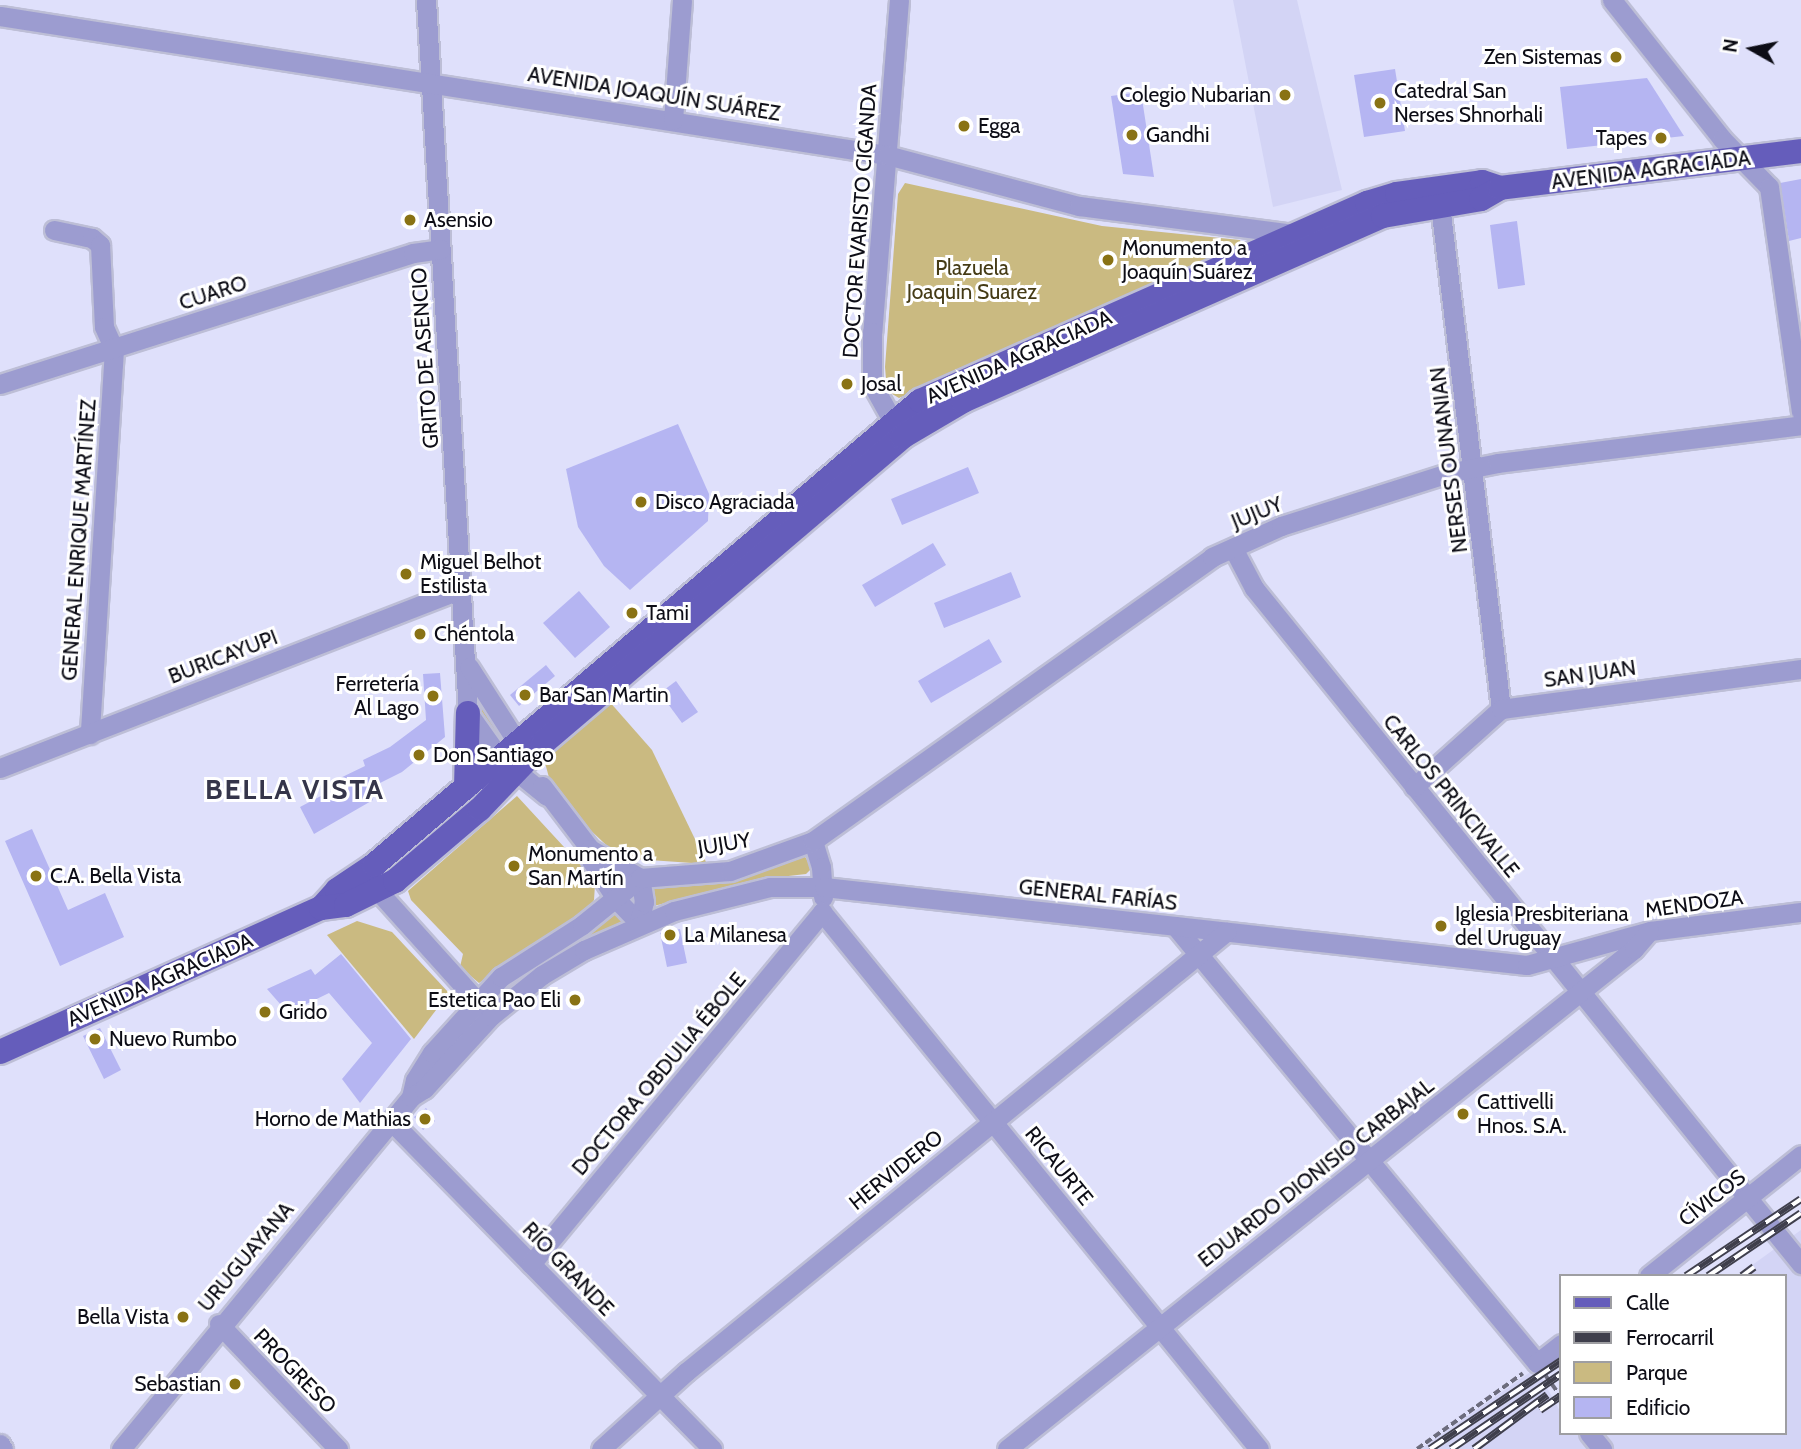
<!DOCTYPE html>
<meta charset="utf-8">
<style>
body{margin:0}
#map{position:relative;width:1801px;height:1449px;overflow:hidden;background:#dfe0fb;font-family:Cabin,sans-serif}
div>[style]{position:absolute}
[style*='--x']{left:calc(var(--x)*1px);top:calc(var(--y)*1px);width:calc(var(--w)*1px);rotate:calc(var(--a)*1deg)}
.built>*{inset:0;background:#d3d4f5}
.green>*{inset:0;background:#caba81}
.building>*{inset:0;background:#b5b5f2}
.path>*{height:3.5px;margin-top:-1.75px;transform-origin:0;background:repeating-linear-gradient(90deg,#6c6c7d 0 7px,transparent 0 10.5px)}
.roads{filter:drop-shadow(2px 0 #bdbed6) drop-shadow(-2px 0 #bdbed6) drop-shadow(0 2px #bdbed6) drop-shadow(0 -2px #bdbed6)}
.minor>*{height:19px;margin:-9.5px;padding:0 9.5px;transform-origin:9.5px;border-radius:9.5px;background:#9c9cd0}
.major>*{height:24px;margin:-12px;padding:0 12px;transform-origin:12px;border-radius:12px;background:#655dbb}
.rail>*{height:8px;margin-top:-4px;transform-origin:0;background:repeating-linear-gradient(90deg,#fff 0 16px,#3f3f4c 0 32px);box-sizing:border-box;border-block:2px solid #3f3f4c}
.dots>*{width:19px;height:19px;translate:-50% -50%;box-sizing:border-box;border:4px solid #fff;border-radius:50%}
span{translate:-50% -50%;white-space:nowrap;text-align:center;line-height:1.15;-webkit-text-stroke:6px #fff;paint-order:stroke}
.poi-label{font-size:21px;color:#0d0d16}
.right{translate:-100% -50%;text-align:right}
.left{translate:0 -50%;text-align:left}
.street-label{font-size:21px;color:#0d0d16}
.park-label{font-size:21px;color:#453b16}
.district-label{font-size:28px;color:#35354a;font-weight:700;letter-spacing:2px}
.legend{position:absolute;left:1559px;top:1274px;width:228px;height:161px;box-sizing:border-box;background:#fff;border:2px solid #9e9ea2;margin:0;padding:9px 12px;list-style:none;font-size:21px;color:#0d0d16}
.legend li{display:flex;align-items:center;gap:14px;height:35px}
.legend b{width:35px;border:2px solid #9e9ea2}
.north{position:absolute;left:1717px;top:14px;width:70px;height:70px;-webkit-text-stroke:5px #fff;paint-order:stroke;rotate:279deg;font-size:19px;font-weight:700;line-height:28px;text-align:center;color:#0d0d16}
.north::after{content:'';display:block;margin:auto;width:24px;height:32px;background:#0d0d16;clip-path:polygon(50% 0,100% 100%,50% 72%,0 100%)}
</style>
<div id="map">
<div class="built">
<i style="clip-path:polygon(1233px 0,1297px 0,1342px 190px,1273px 207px)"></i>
<i style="clip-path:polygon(1801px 1230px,1801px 1449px,1421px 1449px,1536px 1368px,1561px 1413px,1561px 1433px,1785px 1433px,1785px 1276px,1737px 1276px)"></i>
</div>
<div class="green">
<i style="clip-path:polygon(905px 183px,1102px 226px,1240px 240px,1242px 246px,899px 398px,887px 391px,885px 367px,898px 194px)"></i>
<i style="clip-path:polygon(478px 696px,502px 737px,500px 742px,485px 730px,473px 698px)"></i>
<i style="clip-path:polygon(608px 700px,652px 750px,707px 864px,620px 858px,586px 826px,550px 781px,545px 763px,549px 753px)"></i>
<i style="clip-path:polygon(517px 796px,588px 873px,595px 885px,594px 900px,586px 912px,479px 983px,460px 967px,463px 954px,411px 900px,408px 891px)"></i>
<i style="clip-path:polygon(804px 855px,812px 868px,806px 874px,754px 880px,654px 906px,651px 889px,727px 880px)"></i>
<i style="clip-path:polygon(614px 909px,623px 921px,564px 951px,499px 995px)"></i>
<i style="clip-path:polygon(357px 921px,392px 932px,449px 993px,414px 1039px,327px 935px)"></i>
</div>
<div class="building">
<i style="clip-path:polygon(1395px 69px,1405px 131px,1364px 137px,1354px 75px)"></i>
<i style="clip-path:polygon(1647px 78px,1684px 136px,1567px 149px,1560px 87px)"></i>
<i style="clip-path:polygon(1141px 92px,1154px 177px,1123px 174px,1111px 96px)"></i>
<i style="clip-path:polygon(1801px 179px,1801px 238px,1789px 241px,1780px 183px)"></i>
<i style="clip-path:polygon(1517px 221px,1525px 285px,1498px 289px,1490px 225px)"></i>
<i style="clip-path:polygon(678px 424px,709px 494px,708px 521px,630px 590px,604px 566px,578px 527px,566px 469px)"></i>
<i style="clip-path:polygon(968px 467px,979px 493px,902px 525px,891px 499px)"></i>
<i style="clip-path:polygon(933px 543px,946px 565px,875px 607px,862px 585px)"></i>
<i style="clip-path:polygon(1011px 572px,1021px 597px,944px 628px,934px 603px)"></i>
<i style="clip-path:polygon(579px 591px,610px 627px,575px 658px,543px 623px)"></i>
<i style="clip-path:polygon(989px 639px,1002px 662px,931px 703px,918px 681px)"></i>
<i style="clip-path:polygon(546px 665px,555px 676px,519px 706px,510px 695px)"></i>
<i style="clip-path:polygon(440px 673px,445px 737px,402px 772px,374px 786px,373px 800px,314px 834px,300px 807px,336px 788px,334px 781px,365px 766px,363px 760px,390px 747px,426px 720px,423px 674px)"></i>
<i style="clip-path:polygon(676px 681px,698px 712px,682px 723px,660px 693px)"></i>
<i style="clip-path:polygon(32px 829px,68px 910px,105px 893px,124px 937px,60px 966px,5px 841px)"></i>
<i style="clip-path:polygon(680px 929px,687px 963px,667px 967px,660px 933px)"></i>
<i style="clip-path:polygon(341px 954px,411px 1039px,360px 1103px,342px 1079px,372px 1043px,329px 993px,288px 1013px,267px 989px,311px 969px,315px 975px)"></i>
<i style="clip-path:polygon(100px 1028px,121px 1070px,104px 1079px,83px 1036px)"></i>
<i style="clip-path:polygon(426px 1108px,435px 1121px,423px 1130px,414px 1117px)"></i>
</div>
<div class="path">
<i style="--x:1546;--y:1376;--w:26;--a:54"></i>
<i style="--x:1417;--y:1449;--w:130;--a:-35.6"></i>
</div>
<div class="roads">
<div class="minor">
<i style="--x:426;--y:0;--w:714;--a:86.63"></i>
<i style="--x:468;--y:713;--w:55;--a:54.6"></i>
<i style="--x:500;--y:758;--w:60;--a:39"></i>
<i style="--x:899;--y:0;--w:333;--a:94.6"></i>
<i style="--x:872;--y:332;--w:52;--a:90"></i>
<i style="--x:872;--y:384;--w:57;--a:60.8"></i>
<i style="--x:1612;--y:0;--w:177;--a:51.6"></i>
<i style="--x:1722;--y:139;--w:67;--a:45.6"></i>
<i style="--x:1769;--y:187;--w:227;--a:81.9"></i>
<i style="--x:0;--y:16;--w:898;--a:8.91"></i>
<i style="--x:887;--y:155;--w:199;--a:14.9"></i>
<i style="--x:1079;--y:206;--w:218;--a:7.4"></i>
<i style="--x:673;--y:120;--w:120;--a:-85.7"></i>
<i style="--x:1440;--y:205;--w:508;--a:83.1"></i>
<i style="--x:54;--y:230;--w:39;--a:12"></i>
<i style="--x:92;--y:238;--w:11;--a:41"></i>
<i style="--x:100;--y:245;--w:82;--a:87.2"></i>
<i style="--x:104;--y:327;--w:24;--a:66"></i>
<i style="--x:114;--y:349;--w:386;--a:93.6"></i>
<i style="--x:0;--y:384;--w:433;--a:-17.6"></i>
<i style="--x:413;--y:253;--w:28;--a:-8"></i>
<i style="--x:1233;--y:548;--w:45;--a:62.3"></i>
<i style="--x:1254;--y:588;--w:870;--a:51.02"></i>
<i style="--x:469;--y:667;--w:102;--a:57.4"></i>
<i style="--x:0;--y:768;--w:495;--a:-21.2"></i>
<i style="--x:542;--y:786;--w:79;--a:52.7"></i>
<i style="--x:590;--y:849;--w:11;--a:85"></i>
<i style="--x:591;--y:860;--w:46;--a:57.3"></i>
<i style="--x:616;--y:899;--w:33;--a:46"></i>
<i style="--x:1414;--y:787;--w:117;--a:-41.9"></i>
<i style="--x:1501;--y:709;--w:303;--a:-7.6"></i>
<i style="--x:813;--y:841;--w:27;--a:73"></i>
<i style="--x:821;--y:867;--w:30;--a:86"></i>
<i style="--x:590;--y:849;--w:58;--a:30.1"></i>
<i style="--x:377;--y:890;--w:160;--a:48"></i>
<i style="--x:822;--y:912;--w:692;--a:50.86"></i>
<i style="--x:639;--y:923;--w:22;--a:-77"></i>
<i style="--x:644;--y:902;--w:24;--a:-99"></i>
<i style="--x:1175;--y:926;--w:567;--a:50.36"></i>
<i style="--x:1537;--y:1363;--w:31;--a:-38"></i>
<i style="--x:411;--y:1097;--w:17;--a:-77"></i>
<i style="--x:415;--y:1080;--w:32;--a:-58"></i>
<i style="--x:432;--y:1053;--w:103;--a:-47.8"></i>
<i style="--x:501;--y:977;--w:96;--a:-32.7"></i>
<i style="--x:582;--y:925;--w:75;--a:-39"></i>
<i style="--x:640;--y:878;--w:90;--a:-4.4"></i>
<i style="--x:730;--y:871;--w:88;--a:-19.9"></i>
<i style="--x:813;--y:841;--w:490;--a:-35.4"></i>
<i style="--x:1212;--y:557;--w:76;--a:-24.2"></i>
<i style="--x:1281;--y:526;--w:175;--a:-17.6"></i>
<i style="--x:1448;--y:473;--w:51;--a:-11.3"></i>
<i style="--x:1498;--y:463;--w:305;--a:-7.1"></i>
<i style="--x:391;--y:1121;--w:459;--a:45.6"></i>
<i style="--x:531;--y:1264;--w:457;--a:-50.4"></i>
<i style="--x:1649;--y:1276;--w:194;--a:-38.5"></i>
<i style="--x:219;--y:1324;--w:173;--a:46.4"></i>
<i style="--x:1589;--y:1433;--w:21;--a:51"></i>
<i style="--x:0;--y:1444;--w:6;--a:59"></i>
<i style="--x:121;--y:1449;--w:456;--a:-50.5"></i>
<i style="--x:411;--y:1097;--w:15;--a:-32"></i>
<i style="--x:424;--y:1089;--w:99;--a:-47.5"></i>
<i style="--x:491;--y:1016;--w:65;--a:-38.8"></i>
<i style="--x:542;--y:975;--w:49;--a:-30.8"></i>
<i style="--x:584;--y:950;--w:98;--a:-23.4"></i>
<i style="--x:674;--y:911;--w:99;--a:-14"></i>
<i style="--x:770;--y:887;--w:54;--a:0"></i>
<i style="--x:824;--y:887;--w:707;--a:6.33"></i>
<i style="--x:1527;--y:965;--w:128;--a:-15.5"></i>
<i style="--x:1650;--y:931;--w:152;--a:-7.2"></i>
<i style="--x:601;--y:1449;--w:115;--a:-42.2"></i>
<i style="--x:686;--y:1372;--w:697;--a:-39.17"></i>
<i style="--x:1007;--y:1449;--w:802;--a:-38.57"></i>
<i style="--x:1634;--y:949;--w:23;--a:-49"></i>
</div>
<div class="major">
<i style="--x:466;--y:787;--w:74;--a:-88.5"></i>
<i style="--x:321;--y:908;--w:24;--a:-48"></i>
<i style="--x:337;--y:890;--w:45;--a:-34"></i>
<i style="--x:374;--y:865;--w:717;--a:-40.36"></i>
<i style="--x:920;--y:401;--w:489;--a:-23.9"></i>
<i style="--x:1367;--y:203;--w:31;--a:-17"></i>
<i style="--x:1397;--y:194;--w:86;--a:-8"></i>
<i style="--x:1482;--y:182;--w:19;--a:18"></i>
<i style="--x:0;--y:1052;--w:352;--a:-24.2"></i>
<i style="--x:321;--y:908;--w:25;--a:-7"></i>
<i style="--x:346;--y:905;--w:55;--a:-26.1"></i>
<i style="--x:395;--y:881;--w:111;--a:-40.3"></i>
<i style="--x:480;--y:809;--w:91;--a:-46.3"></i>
<i style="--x:543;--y:743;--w:472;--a:-40.4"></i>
<i style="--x:902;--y:437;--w:71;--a:-30.5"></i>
<i style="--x:963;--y:401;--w:459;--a:-23.8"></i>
<i style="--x:1383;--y:216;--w:99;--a:-9.8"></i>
<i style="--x:1481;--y:199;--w:22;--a:-30"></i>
<i style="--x:1500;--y:188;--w:303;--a:-7"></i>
</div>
</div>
<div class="rail">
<i style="--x:1686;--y:1276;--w:138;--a:-33.8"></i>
<i style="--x:1708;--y:1276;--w:112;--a:-34.1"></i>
<i style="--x:1742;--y:1276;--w:15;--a:-37"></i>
<i style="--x:1540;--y:1410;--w:25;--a:-34"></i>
<i style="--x:1430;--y:1449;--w:158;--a:-33.9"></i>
<i style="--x:1451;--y:1449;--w:133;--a:-34.3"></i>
<i style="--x:1474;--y:1449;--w:91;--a:-36.5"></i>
</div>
<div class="dots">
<i style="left:1616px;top:57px;background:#897214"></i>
<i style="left:1285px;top:95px;background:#897214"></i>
<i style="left:1380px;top:103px;background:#897214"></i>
<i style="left:964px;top:126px;background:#897214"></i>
<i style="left:1132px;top:135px;background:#897214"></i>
<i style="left:1661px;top:138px;background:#897214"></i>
<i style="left:410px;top:220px;background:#897214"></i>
<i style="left:1108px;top:260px;background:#897214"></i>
<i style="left:847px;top:384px;background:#897214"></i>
<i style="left:641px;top:502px;background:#897214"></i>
<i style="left:406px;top:574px;background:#897214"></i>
<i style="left:632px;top:613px;background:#897214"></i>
<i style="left:420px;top:634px;background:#897214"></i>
<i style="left:525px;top:695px;background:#897214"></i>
<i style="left:433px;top:696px;background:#897214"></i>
<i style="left:419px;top:755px;background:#897214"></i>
<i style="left:514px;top:866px;background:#897214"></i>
<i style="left:36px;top:876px;background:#897214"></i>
<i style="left:1441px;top:926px;background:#897214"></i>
<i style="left:670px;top:935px;background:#897214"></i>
<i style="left:575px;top:1000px;background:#897214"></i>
<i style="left:265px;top:1012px;background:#897214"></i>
<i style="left:95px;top:1039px;background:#897214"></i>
<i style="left:1463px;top:1114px;background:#897214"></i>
<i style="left:425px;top:1119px;background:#897214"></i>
<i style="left:183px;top:1317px;background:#897214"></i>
<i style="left:235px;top:1384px;background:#897214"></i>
</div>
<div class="poi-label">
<span class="right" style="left:1602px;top:57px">Zen Sistemas</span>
<span class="left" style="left:1394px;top:103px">Catedral San<br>Nerses Shnorhali</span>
<span class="right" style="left:1271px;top:95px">Colegio Nubarian</span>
<span class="left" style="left:978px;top:126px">Egga</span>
<span class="left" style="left:1146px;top:135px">Gandhi</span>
<span class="right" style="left:1647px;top:138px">Tapes</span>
<span class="left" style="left:424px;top:220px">Asensio</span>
<span class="left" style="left:1122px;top:260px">Monumento a<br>Joaquín Suárez</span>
<span class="left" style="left:861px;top:384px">Josal</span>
<span class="left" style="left:655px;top:502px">Disco Agraciada</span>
<span class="left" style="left:420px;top:574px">Miguel Belhot<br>Estilista</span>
<span class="left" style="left:646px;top:613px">Tami</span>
<span class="left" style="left:434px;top:634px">Chéntola</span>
<span class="right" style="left:419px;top:696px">Ferretería<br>Al Lago</span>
<span class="left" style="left:539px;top:695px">Bar San Martin</span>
<span class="left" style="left:433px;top:755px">Don Santiago</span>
<span class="left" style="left:528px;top:866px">Monumento a<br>San Martín</span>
<span class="left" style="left:50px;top:876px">C.A. Bella Vista</span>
<span class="left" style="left:1455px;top:926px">Iglesia Presbiteriana<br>del Uruguay</span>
<span class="left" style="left:684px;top:935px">La Milanesa</span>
<span class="right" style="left:561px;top:1000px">Estetica Pao Eli</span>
<span class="left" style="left:279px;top:1012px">Grido</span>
<span class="left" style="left:109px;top:1039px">Nuevo Rumbo</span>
<span class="left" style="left:1477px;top:1114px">Cattivelli<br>Hnos. S.A.</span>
<span class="right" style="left:411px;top:1119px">Horno de Mathias</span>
<span class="right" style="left:169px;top:1317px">Bella Vista</span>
<span class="right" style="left:221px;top:1384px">Sebastian</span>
</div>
<div class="street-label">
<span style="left:654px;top:94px;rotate:9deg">AVENIDA JOAQUÍN SUÁREZ</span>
<span style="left:1651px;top:170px;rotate:-7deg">AVENIDA AGRACIADA</span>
<span style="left:860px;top:221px;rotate:-86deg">DOCTOR EVARISTO CIGANDA</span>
<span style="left:213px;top:293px;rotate:-18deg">CUARO</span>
<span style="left:1019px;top:357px;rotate:-24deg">AVENIDA AGRACIADA</span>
<span style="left:425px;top:358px;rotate:-94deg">GRITO DE ASENCIO</span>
<span style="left:1449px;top:460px;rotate:-97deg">NERSES OUNANIAN</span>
<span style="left:1257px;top:513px;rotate:-22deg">JUJUY</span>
<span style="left:79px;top:540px;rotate:-86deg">GENERAL ENRIQUE MARTÍNEZ</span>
<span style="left:223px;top:657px;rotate:-21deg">BURICAYUPI</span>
<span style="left:1590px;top:674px;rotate:-8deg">SAN JUAN</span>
<span style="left:1451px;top:796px;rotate:51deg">CARLOS PRINCIVALLE</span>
<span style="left:724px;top:844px;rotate:-9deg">JUJUY</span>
<span style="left:1098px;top:895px;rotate:6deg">GENERAL FARÍAS</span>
<span style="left:1694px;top:904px;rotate:-8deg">MENDOZA</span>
<span style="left:160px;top:980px;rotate:-24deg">AVENIDA AGRACIADA</span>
<span style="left:659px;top:1074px;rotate:-50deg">DOCTORA OBDULIA ÉBOLE</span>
<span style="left:1059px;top:1166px;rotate:51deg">RICAURTE</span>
<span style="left:896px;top:1170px;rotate:-39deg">HERVIDERO</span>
<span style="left:1316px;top:1173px;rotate:-38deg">EDUARDO DIONISIO CARBAJAL</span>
<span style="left:1712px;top:1198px;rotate:-38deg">CÍVICOS</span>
<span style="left:246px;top:1257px;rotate:-50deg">URUGUAYANA</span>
<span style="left:568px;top:1269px;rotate:46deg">RÍO GRANDE</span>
<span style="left:295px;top:1371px;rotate:46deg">PROGRESO</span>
</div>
<div class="park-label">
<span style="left:972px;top:280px">Plazuela<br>Joaquin Suarez</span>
</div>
<div class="district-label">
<span style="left:295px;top:789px">BELLA VISTA</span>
</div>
<ul class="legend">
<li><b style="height:9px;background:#655dbb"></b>Calle</li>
<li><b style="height:9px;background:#3f3f4c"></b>Ferrocarril</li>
<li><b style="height:19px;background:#caba81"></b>Parque</li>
<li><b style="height:19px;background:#b5b5f2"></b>Edificio</li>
</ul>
<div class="north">N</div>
</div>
